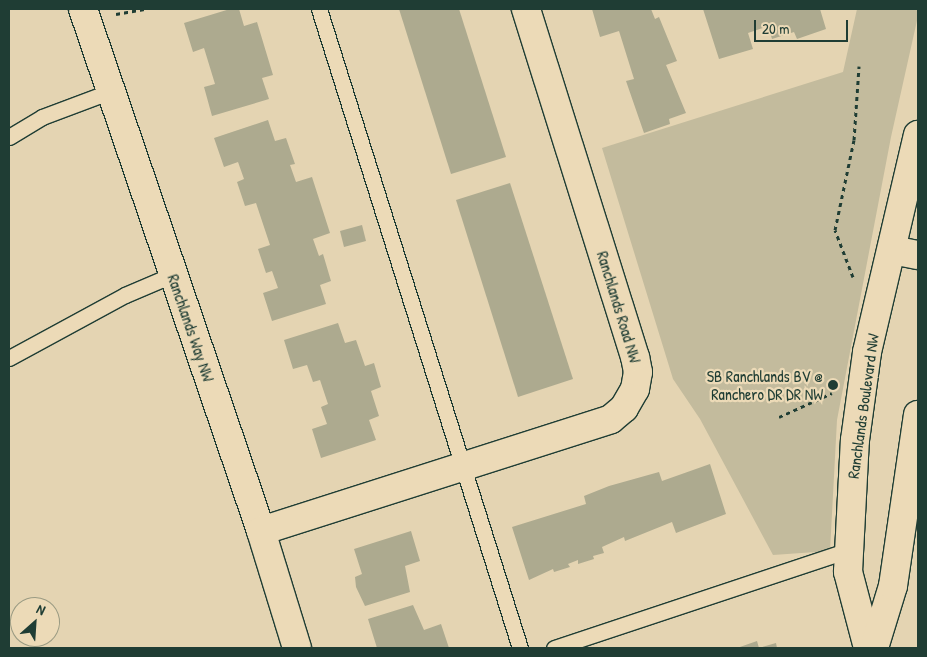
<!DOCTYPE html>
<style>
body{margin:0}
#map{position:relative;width:927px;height:657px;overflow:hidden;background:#e4d4b2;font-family:"Patrick Hand",sans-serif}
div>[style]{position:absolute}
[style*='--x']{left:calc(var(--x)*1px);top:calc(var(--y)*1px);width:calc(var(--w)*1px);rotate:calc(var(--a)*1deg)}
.green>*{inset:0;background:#c3bb9d}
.building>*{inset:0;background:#adaa8f}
.path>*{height:3px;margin-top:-1.5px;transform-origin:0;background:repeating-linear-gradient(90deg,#1f3d34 0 4px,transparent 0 8px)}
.roads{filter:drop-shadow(1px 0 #1f3d34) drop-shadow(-1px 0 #1f3d34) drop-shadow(0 1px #1f3d34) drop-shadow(0 -1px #1f3d34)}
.lane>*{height:15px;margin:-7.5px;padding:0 7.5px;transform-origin:7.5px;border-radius:7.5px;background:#ecdab7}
.street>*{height:28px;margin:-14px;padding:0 14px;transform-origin:14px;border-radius:14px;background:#ecdab7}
.secondary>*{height:28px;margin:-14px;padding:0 14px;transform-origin:14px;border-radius:14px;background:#ecdab7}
.dots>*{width:14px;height:14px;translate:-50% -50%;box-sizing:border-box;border:2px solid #ecdab7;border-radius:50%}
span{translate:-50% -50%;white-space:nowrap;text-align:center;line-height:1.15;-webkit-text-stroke:4.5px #ecdab7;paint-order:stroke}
.street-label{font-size:16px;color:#1f3d34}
.poi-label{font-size:16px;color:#1f3d34}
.right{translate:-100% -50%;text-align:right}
.frame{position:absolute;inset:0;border:10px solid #1f3d34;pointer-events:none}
.north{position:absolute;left:10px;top:597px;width:50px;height:50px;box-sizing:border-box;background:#ecdab7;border:1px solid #9a9b83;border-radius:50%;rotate:26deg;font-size:14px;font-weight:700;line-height:20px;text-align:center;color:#1f3d34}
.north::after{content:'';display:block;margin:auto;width:18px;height:22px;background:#1f3d34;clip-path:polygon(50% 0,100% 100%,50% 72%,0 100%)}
.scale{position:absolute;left:754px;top:20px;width:94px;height:22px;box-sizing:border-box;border:2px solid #1f3d34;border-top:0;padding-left:6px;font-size:15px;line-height:18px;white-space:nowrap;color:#1f3d34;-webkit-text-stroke:4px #ecdab7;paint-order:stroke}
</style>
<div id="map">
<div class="green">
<i style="clip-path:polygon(857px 9px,918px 9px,918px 16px,891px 137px,837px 420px,830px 551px,773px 555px,700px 419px,673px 379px,602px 148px,843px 72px)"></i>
</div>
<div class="building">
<i style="clip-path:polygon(230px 9px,239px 9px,244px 26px,257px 22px,273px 75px,262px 78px,269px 99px,212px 116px,204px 87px,215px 84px,204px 48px,193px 52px,184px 23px)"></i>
<i style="clip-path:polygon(399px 9px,459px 9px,506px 157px,451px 174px)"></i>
<i style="clip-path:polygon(592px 9px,651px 9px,655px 19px,659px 17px,677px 61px,666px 65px,686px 113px,669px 119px,670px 124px,644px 133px,626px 81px,634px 79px,619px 31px,600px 37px)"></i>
<i style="clip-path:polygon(703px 9px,820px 9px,826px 29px,797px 39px,794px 32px,772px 39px,768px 26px,748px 33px,753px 49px,719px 59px)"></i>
<i style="clip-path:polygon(268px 120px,275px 141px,286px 138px,295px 164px,290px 165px,296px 182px,312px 177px,330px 233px,313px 239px,319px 256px,323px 254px,331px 281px,320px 285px,326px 304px,272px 321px,263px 293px,278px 288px,272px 271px,266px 273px,258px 249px,270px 245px,256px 203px,245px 206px,237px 182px,244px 179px,238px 162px,224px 167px,214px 138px)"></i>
<i style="clip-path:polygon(510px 183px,573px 379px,518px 397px,456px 200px)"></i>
<i style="clip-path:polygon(362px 225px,366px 241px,344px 247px,340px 231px)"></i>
<i style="clip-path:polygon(338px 323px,345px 343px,356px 340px,365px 366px,374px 363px,381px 387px,371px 391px,379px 416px,369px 420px,376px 440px,321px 458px,312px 429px,327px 424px,321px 407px,328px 404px,320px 380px,313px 382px,307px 365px,293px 369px,284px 340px)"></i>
<i style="clip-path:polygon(710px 464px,726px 514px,676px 533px,672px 522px,625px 541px,624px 537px,602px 547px,604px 553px,593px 556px,594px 559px,578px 564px,578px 560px,568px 564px,570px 567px,554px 572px,553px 569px,529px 580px,512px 527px,586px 504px,584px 496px,609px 486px,659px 472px,662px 481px)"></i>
<i style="clip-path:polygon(411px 531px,420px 561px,405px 566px,410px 592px,365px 606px,356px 587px,355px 577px,362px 574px,354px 549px)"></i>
<i style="clip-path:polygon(413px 605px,424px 630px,441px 624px,449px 648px,377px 648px,368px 619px)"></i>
<i style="clip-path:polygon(757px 641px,759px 648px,776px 643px,777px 648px,737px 648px)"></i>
</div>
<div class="path">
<i style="--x:116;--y:14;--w:29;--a:-10"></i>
<i style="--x:853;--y:277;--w:50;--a:-111"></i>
<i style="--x:835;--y:230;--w:92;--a:-78.1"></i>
<i style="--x:854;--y:140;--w:74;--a:-86.1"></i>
<i style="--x:779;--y:417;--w:58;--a:-24.4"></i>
</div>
<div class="roads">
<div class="lane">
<i style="--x:319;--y:9;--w:670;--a:72.54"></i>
<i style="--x:9;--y:137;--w:39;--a:-31"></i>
<i style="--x:42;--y:117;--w:74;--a:-20.6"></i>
<i style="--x:9;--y:358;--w:132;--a:-28.5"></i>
<i style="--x:125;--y:295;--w:51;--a:-23.1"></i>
<i style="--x:554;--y:648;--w:311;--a:-18.4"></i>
</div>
<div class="street">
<i style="--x:83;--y:9;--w:552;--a:71.17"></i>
<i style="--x:261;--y:531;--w:122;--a:72.9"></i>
<i style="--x:261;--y:531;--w:367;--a:-17.7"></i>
<i style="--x:611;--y:419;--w:17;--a:-40"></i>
<i style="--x:624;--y:408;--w:22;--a:-60"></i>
<i style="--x:635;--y:389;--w:17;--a:-80"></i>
<i style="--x:638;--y:372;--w:15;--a:-101"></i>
<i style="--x:635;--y:357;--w:365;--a:-107.4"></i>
</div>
<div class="secondary">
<i style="--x:892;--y:250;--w:26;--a:11"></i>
<i style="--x:868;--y:648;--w:79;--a:-104.7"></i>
<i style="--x:848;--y:572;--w:132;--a:-87"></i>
<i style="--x:855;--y:440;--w:89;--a:-82.2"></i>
<i style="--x:867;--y:352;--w:223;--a:-76.8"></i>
<i style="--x:874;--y:648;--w:65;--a:-73"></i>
<i style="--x:893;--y:586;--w:173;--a:-81.7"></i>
</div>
</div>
<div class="dots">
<i style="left:833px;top:385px;background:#1f3d34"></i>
</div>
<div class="street-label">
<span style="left:619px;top:307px;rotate:73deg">Ranchlands Road NW</span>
<span style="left:191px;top:328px;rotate:71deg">Ranchlands Way NW</span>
<span style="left:863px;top:406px;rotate:-82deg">Ranchlands Boulevard NW</span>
</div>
<div class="poi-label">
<span class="right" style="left:823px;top:385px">SB Ranchlands BV @<br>Ranchero DR DR NW</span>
</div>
<div class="frame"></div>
<div class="north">N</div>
<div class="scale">20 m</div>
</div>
